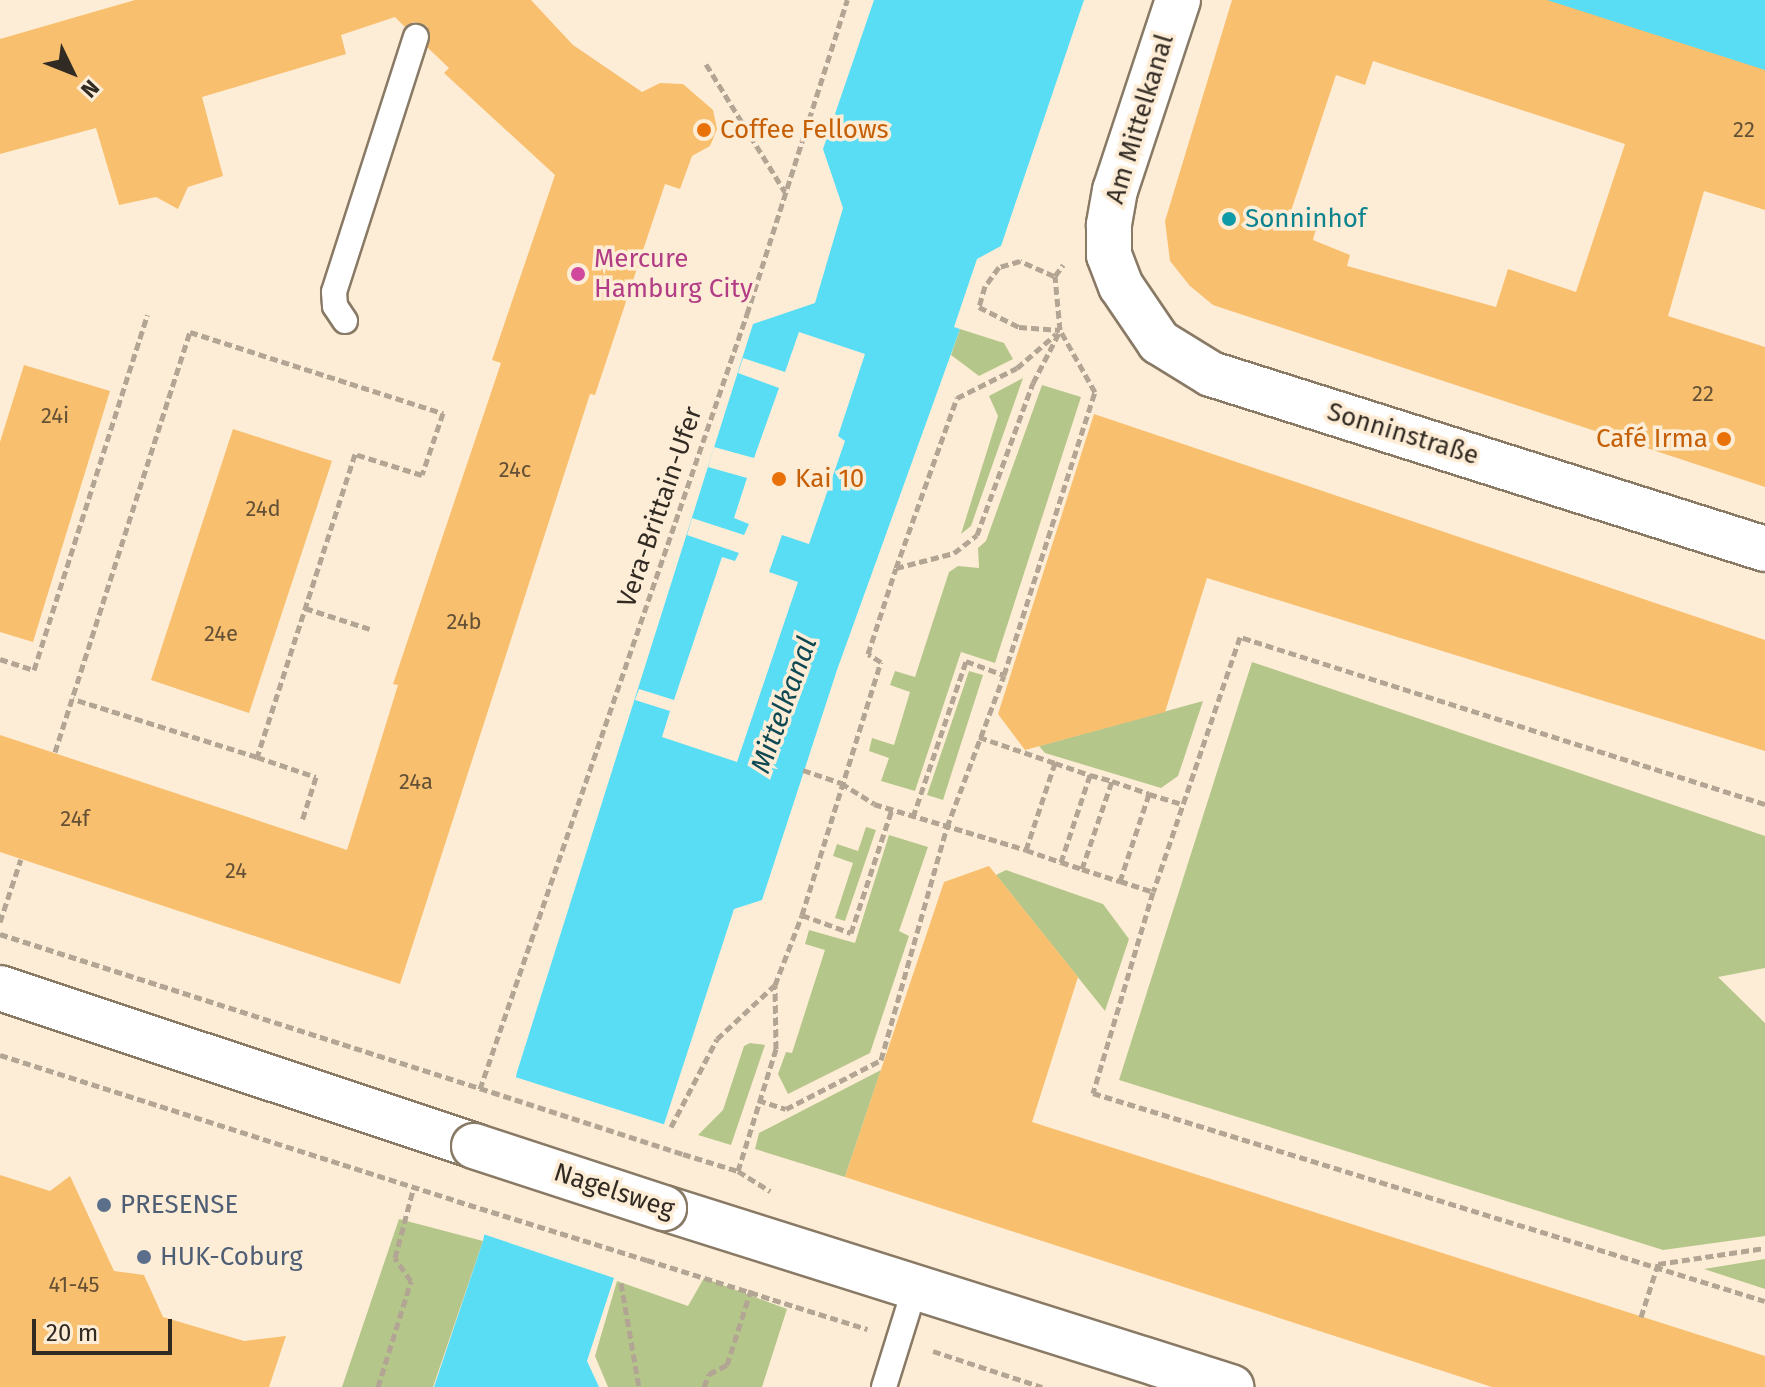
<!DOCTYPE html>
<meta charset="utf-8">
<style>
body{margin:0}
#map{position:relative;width:1765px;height:1387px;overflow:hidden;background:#feedd6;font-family:"Fira Sans",sans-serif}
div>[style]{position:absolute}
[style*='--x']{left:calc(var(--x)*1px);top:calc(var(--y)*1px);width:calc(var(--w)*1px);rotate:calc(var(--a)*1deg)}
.green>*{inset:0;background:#b5c68a}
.water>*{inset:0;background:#58ddf5}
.pier>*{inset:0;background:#feedd6}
.building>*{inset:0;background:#f8bf6e}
.path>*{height:5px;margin-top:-2.5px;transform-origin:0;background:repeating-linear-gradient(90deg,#b3a594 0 8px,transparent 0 12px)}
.roads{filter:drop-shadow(2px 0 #897a66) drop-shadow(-2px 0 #897a66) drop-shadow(0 2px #897a66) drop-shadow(0 -2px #897a66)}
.service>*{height:24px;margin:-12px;padding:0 12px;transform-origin:12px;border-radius:12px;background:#fff}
.minor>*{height:44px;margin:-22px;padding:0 22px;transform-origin:22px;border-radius:22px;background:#fff}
.tertiary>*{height:44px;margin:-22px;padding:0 22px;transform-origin:22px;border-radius:22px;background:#fff}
.path-bridge>*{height:5px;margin-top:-2.5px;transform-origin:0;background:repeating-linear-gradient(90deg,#b3a594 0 8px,transparent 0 12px)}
.bridges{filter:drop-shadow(2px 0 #897a66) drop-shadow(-2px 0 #897a66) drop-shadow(0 2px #897a66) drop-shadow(0 -2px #897a66)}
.tertiary-bridge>*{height:44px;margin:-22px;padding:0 22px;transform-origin:22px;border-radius:22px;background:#fff}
.dots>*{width:22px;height:22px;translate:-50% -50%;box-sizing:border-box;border:4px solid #feedd6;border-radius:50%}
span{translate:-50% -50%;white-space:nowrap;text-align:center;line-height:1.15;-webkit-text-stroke:7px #feedd6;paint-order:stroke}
.number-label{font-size:22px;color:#645036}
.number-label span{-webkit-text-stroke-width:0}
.street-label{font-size:26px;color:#322b23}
.food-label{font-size:26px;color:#c56008}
.left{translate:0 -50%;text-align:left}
.right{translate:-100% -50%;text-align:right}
.culture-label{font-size:26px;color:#0d838f}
.hotel-label{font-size:26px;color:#b23c85}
.service-label{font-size:26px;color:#4e5e75}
.water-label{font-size:28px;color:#0e4953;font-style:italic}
.north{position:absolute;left:32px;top:32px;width:80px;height:80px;-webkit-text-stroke:6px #feedd6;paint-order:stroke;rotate:133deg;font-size:22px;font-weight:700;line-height:32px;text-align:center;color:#322b23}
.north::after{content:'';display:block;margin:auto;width:28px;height:36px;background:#322b23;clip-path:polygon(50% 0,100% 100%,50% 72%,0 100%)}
.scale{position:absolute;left:32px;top:1319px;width:140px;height:36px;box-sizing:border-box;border:4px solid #322b23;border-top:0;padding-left:10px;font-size:24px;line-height:28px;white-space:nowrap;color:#322b23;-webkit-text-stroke:6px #feedd6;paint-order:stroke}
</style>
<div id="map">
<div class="green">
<i style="clip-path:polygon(960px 329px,1004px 343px,1013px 359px,979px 376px,951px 355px)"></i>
<i style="clip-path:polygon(1023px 378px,971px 526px,961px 534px,998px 416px,989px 396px)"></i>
<i style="clip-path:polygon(1042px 385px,1081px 397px,995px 663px,961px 652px,915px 791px,881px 781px,889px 758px,869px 751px,872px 738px,894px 745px,910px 692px,890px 685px,895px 671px,915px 677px,949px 572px,958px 566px,979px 568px,978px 548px,986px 541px)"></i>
<i style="clip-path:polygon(1252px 662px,1765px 836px,1765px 968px,1718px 977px,1765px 1023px,1765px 1236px,1663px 1250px,1119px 1080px)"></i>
<i style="clip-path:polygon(969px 671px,983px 675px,943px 800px,927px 795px)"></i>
<i style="clip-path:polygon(1203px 701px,1178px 776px,1161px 788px,1045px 753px,1039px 746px)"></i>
<i style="clip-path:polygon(866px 827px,876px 830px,845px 921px,835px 918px,853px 863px,833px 856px,837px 844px,858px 851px)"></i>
<i style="clip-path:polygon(889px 835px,928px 847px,899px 931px,909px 936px,870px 1053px,788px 1094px,778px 1074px,786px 1052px,792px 1053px,825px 950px,805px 944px,809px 930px,855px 943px)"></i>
<i style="clip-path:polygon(1006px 870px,1103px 904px,1129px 939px,1105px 1011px,996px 875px)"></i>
<i style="clip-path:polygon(750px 1043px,765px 1045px,731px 1145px,698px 1135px,723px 1110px,744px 1046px)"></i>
<i style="clip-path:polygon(881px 1070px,845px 1177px,755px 1149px,759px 1133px)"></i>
<i style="clip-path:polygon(399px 1219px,483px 1241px,433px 1387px,342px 1387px)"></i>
<i style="clip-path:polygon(1765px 1259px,1765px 1289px,1704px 1269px)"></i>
<i style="clip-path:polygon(704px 1278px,787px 1309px,762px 1387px,608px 1387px,595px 1356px,617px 1281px,688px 1306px)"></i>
</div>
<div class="water">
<i style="clip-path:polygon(874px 0,1084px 0,1001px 246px,977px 259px,954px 327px,960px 329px,837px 670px,762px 900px,734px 909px,587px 1361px,599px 1387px,434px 1387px,483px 1241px,517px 1072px,753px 324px,815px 303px,843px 208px,823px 149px)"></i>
<i style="clip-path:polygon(1532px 0,1765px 0,1765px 78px)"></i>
</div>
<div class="pier">
<i style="clip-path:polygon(799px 332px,865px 354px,838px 436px,845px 441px,809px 544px,782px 535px,769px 572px,798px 582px,737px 762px,662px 737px,670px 711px,635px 700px,639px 689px,674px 700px,722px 557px,735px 561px,739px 553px,687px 535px,692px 518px,744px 535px,749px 524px,734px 518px,747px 478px,708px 467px,714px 447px,754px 458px,779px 388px,738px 373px,743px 358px,785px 372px)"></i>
<i style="clip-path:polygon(512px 1076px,666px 1125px,617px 1279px,480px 1233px)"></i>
</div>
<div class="building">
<i style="clip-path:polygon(135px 0,531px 0,573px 45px,642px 92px,660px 83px,683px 84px,713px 110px,717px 129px,710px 146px,692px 156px,680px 189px,665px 184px,595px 395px,590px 394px,400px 984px,0 852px,0 735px,347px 850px,398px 685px,393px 684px,501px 363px,492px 360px,555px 175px,444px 73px,449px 68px,428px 48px,427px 26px,414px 22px,405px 27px,395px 17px,341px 35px,346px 54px,202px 97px,223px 176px,188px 187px,178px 209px,156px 197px,119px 205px,96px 128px,0 154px,0 39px)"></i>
<i style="clip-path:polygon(evenodd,1232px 0,1547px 0,1765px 70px,1765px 210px,1704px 191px,1668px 316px,1765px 347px,1765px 487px,1213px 305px,1190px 286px,1170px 261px,1165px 221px,1232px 0,1373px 61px,1625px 144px,1576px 292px,1508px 269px,1496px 307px,1347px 266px,1350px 255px,1313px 240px,1316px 229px,1289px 217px,1336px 75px,1365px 85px,1373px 61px)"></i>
<i style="clip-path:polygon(24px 365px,110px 391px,33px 642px,0 632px,0 442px)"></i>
<i style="clip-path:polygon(1094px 414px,1765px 640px,1765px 751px,1207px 578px,1165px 712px,1025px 750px,998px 714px)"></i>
<i style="clip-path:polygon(233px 429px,332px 461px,249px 713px,151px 680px)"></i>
<i style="clip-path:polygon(989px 866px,1078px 977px,1032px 1122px,1765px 1356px,1765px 1387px,1492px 1387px,845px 1177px,944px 882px)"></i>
<i style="clip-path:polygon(0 1175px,50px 1191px,70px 1176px,114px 1271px,144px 1275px,163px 1317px,244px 1341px,286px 1336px,269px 1387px,0 1387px)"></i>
</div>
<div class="path">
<i style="--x:706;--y:64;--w:150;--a:58.3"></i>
<i style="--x:1054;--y:276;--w:37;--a:-156"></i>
<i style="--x:1020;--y:261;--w:22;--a:164"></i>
<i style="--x:999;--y:267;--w:24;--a:126"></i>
<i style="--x:985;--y:286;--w:22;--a:106"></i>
<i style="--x:979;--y:307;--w:45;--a:26.6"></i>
<i style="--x:1019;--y:327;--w:41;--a:4.2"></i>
<i style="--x:896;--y:568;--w:181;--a:-70.3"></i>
<i style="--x:957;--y:398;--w:67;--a:-26.6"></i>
<i style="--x:1017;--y:368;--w:52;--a:-41.1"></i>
<i style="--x:305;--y:608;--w:68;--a:17.9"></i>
<i style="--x:0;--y:659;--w:36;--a:18"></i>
<i style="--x:34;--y:670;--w:373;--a:-72.3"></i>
<i style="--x:979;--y:737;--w:80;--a:18.9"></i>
<i style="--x:55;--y:752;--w:441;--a:-72.2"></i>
<i style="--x:190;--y:332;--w:266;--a:17.8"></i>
<i style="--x:443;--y:413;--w:65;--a:108.7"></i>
<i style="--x:422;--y:475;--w:70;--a:-162.6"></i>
<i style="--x:355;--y:454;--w:318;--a:107.9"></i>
<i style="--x:257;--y:757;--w:193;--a:-162.5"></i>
<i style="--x:257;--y:757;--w:62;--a:18.7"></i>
<i style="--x:316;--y:777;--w:46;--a:107.7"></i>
<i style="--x:803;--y:770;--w:40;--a:18.9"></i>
<i style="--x:841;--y:783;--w:39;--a:32"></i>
<i style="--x:874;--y:804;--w:159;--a:16.8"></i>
<i style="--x:1026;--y:850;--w:92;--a:-71.6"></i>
<i style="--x:1055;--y:763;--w:37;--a:19"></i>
<i style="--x:1090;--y:775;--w:92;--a:108.4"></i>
<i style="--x:1061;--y:862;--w:22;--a:18"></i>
<i style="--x:1082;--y:869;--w:93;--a:-71.2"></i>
<i style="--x:1112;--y:781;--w:39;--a:19"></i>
<i style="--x:1149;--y:794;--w:92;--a:108.4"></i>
<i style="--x:1120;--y:881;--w:35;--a:18"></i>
<i style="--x:1090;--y:775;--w:23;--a:15"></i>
<i style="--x:1149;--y:794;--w:34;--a:17"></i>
<i style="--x:1765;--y:804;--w:551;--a:-162.35"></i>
<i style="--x:1240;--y:637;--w:269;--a:108.8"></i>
<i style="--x:1153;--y:892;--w:210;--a:106.6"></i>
<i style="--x:1093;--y:1093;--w:703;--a:17.2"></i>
<i style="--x:913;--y:817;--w:165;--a:-71.2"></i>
<i style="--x:966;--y:661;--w:40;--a:20.2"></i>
<i style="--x:1026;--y:850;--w:37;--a:19"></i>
<i style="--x:1082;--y:869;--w:40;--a:18"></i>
<i style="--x:802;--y:915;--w:52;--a:20.2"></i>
<i style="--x:851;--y:933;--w:131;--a:-71.7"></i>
<i style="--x:0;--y:922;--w:66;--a:-71.6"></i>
<i style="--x:0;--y:934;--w:517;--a:17.8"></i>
<i style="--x:0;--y:1055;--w:480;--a:17.7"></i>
<i style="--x:480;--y:1089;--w:820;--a:-70.99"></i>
<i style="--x:747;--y:314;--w:330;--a:-72.3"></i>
<i style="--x:758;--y:1100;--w:29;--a:18"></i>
<i style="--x:786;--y:1109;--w:107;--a:-27.3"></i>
<i style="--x:881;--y:1060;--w:242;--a:-74.2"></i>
<i style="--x:947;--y:827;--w:162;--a:-69.4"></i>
<i style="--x:1004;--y:675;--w:297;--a:-72.2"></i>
<i style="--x:1095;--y:392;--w:71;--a:-119.4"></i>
<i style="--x:1060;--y:330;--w:54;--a:-95.3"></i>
<i style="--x:1055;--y:276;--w:14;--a:-54"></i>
<i style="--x:671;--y:1127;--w:99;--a:-62.4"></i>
<i style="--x:717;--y:1039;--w:79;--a:-43"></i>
<i style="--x:683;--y:1154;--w:58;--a:17.2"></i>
<i style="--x:738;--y:1171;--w:38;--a:32"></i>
<i style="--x:738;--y:1171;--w:128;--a:-72.7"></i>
<i style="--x:776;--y:1049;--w:64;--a:-90.9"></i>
<i style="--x:775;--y:985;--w:75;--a:-68.9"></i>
<i style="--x:802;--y:915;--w:265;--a:-72.7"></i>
<i style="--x:881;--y:662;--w:15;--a:-148"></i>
<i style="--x:868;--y:654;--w:90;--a:-72"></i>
<i style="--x:896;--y:568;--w:60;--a:-14.5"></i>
<i style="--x:954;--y:553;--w:29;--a:-38"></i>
<i style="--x:977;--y:535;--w:162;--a:-69.8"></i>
<i style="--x:1033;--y:383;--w:59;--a:-62.6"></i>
<i style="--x:647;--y:1260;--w:231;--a:17.4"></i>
<i style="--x:621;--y:1283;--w:106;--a:80.2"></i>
<i style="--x:1641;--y:1317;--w:56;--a:-72.2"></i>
<i style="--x:1658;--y:1264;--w:108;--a:-8.5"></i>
<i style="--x:933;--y:1351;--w:115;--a:18.3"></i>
<i style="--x:378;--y:1387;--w:111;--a:-72.7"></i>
<i style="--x:411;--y:1281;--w:28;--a:-125"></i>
<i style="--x:395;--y:1258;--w:70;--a:-75.2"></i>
<i style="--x:704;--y:1387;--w:14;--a:-69"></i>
<i style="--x:709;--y:1374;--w:20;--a:-27"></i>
<i style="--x:727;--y:1365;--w:79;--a:-72.3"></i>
</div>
<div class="roads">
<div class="service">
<i style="--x:345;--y:321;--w:18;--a:-124"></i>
<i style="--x:335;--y:306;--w:14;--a:-94"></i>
<i style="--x:334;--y:292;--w:268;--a:-72.2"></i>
<i style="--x:884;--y:1387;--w:108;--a:-72.7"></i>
</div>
<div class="minor">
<i style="--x:1178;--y:0;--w:200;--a:108.3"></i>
<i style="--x:1115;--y:190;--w:36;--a:100"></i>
<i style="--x:1109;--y:225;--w:30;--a:90"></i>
<i style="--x:1109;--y:255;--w:33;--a:69"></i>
<i style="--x:1121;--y:286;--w:68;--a:55.8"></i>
<i style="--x:1159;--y:342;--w:61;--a:31.6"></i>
<i style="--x:1211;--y:374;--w:581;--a:17.53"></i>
</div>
<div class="tertiary">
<i style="--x:0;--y:988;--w:500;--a:18.4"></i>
<i style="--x:664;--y:1208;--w:595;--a:17.52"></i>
</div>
</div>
<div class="path-bridge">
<i style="--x:492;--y:1092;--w:201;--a:18"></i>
<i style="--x:457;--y:1201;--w:199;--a:17.3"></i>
</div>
<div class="bridges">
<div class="tertiary-bridge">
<i style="--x:474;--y:1146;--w:200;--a:18.1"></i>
</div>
</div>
<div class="dots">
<i style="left:704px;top:130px;background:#e8710a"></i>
<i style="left:1229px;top:219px;background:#0f9aa8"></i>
<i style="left:578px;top:274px;background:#d1479c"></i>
<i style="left:1724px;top:439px;background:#e8710a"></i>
<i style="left:779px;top:479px;background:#e8710a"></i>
<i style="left:104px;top:1205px;background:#5c6f8a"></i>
<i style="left:144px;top:1257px;background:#5c6f8a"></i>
</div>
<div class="number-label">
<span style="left:1744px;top:130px">22</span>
<span style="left:1703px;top:394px">22</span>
<span style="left:55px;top:416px">24i</span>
<span style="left:515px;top:470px">24c</span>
<span style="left:263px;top:509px">24d</span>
<span style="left:464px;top:622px">24b</span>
<span style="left:221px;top:634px">24e</span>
<span style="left:416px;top:782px">24a</span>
<span style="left:75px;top:819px">24f</span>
<span style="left:236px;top:871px">24</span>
<span style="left:74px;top:1285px">41-45</span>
</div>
<div class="street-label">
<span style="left:1140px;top:119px;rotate:-73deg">Am Mittelkanal</span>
<span style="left:1403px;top:434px;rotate:17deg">Sonninstraße</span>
<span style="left:660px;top:507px;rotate:-71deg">Vera-Brittain-Ufer</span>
<span style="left:614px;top:1191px;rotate:18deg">Nagelsweg</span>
</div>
<div class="food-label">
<span class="left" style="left:720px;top:130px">Coffee Fellows</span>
<span class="right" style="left:1708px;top:439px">Café Irma</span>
<span class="left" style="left:795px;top:479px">Kai 10</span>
</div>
<div class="culture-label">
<span class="left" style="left:1245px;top:219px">Sonninhof</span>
</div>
<div class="hotel-label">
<span class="left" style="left:594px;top:274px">Mercure<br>Hamburg City</span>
</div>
<div class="service-label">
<span class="left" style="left:120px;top:1205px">PRESENSE</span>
<span class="left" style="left:160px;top:1257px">HUK-Coburg</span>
</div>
<div class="water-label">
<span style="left:784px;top:705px;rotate:-70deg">Mittelkanal</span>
</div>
<div class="north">N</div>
<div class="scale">20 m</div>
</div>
